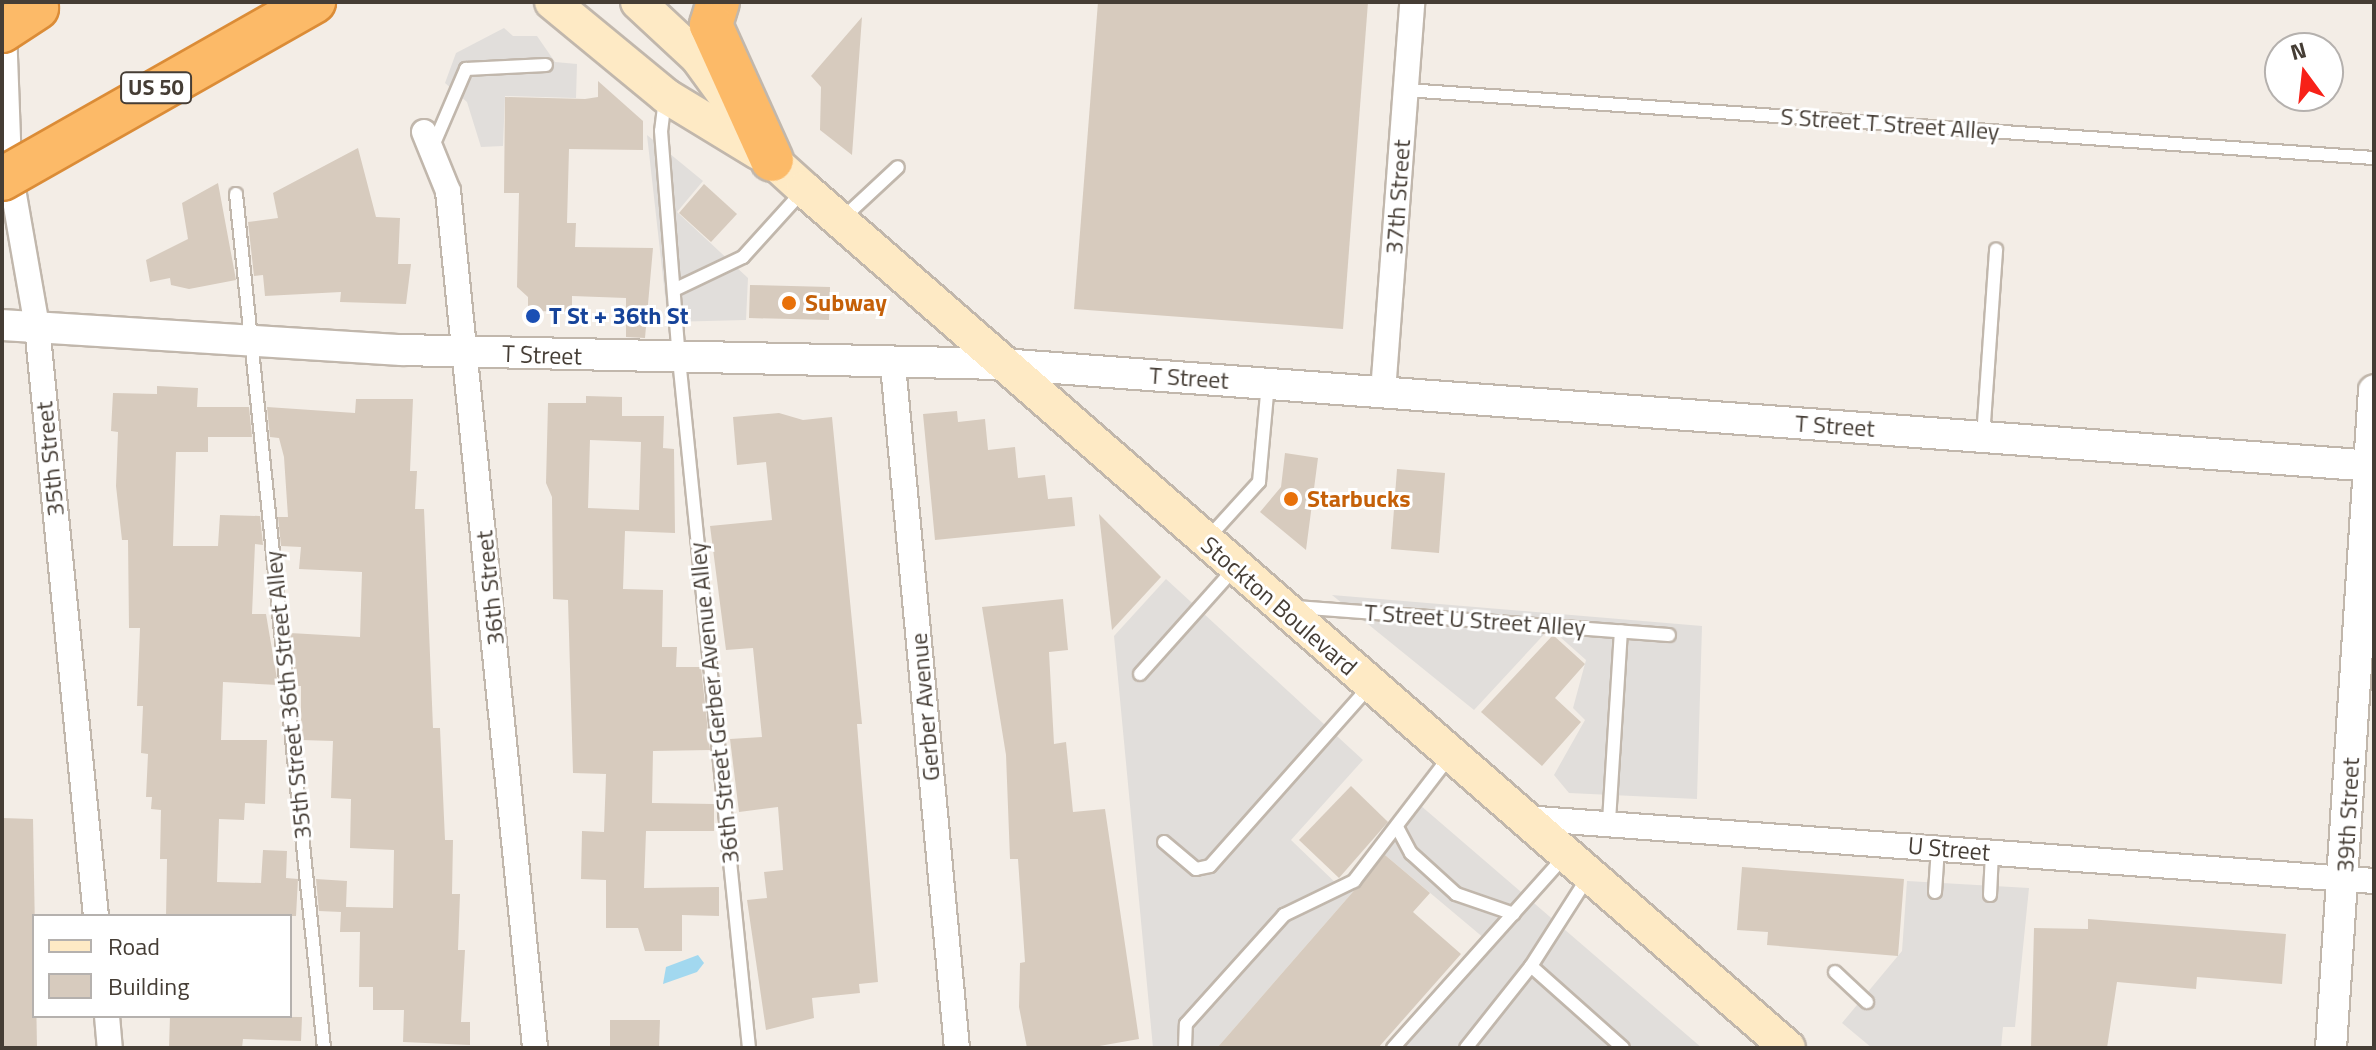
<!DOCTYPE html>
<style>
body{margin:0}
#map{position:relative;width:2376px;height:1050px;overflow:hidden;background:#f3ede6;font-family:"Titillium Web",sans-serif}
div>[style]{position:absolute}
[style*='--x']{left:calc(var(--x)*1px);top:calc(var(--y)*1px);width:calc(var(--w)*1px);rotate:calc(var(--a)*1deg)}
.parking>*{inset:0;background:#e1dedb}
.water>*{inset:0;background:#a2d8ef}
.building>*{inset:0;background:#d7cbbe}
.roads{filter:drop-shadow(2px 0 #c1b7ac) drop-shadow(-2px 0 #c1b7ac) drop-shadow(0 2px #c1b7ac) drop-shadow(0 -2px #c1b7ac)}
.service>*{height:12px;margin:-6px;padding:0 6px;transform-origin:6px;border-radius:6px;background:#fff}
.minor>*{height:24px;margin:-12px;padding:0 12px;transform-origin:12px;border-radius:12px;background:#fff}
.tertiary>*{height:30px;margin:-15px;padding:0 15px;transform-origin:15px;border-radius:15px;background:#fff}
.secondary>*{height:34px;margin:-17px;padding:0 17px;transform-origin:17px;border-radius:17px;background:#feeac5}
.motorway>*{height:42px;margin:-21px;padding:0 21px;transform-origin:21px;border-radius:21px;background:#fcba68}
.bridges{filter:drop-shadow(2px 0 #db8c37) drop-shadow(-2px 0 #db8c37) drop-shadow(0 2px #db8c37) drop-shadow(0 -2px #db8c37)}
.motorway-bridge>*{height:42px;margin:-21px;padding:0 21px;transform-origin:21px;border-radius:21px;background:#fcba68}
.dots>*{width:22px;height:22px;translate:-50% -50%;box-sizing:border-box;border:4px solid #fff;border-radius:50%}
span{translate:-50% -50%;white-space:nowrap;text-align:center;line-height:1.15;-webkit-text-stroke:6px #fff;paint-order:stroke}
.shield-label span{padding:2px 6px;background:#fff;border:2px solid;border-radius:6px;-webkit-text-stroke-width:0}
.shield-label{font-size:22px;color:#453d35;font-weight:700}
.street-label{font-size:24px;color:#453d35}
.food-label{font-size:24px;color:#c56008;font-weight:700}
.left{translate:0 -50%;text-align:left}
.transit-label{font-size:24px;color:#164399;font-weight:700}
.frame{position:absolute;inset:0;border:4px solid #453d35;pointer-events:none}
.legend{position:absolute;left:32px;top:914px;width:260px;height:104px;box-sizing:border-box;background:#fff;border:2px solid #b5b1ae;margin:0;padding:10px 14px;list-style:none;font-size:24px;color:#453d35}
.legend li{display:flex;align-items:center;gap:16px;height:40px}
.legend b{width:40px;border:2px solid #b5b1ae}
.north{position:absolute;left:2264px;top:32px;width:80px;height:80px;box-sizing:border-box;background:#fff;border:2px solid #b5b1ae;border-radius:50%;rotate:345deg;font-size:22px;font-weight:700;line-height:32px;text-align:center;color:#453d35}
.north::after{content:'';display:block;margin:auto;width:28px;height:36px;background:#f72118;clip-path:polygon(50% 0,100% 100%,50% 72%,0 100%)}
</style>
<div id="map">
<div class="parking">
<i style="clip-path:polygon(504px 28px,513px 36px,537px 36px,555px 62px,577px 64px,576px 98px,505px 96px,503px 146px,481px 147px,467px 102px,445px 83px,456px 53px)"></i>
<i style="clip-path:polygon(647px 135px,703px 181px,677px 212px,748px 278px,746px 320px,668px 322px)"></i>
<i style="clip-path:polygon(1166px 579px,1363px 760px,1291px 840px,1341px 888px,1420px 805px,1702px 1048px,1401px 1048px,1491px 944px,1385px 855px,1217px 1048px,1153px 1048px,1114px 636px)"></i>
<i style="clip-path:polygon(1332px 595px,1702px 626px,1697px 799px,1569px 793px,1554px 775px,1585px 720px,1573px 708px,1586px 660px,1550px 628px,1474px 710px)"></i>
<i style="clip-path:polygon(1907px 881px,2029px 888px,2015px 1027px,2003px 1027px,2001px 1048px,1872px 1048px,1842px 1023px,1902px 951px)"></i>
</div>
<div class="water">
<i style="clip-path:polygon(698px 955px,704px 963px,697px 972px,663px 984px,666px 967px)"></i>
</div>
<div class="building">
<i style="clip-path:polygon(1098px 2px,1368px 2px,1343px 329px,1074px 309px)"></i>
<i style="clip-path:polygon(862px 17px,852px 155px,820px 130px,821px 87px,811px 76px)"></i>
<i style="clip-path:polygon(598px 81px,643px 121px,643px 150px,569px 149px,567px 223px,576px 223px,575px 247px,653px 248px,645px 338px,626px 337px,626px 298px,572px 296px,572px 312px,536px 311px,528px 310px,528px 297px,517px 287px,519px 193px,504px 193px,505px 97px,585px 99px,598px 97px)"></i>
<i style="clip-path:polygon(358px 148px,376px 217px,400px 218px,398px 264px,411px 264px,406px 304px,340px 302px,341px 292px,265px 296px,263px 275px,254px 276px,248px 222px,278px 218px,273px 193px)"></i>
<i style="clip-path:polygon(218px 183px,236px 280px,189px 289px,171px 285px,170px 278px,150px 282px,146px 260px,188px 239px,182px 203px)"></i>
<i style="clip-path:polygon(704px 184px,737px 214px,711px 242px,679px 213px)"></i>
<i style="clip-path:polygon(750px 285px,830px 287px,829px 320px,749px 318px)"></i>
<i style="clip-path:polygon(157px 386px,198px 388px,197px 407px,249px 407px,252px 437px,208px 437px,208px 452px,176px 452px,173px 546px,218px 546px,220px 515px,260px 516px,263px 545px,255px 544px,252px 614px,266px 614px,278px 685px,223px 682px,221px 740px,267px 740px,265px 804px,245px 803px,244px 820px,219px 819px,217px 882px,261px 883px,263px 850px,287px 851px,286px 878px,298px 879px,296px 916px,166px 916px,167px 859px,160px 859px,161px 810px,151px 809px,152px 797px,146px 797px,148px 754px,141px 753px,143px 706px,137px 706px,140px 628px,129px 628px,128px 540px,122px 540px,116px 486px,118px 432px,111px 431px,113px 393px,157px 394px)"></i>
<i style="clip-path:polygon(evenodd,586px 396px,622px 397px,622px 416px,664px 416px,663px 448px,674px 449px,675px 533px,625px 531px,623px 589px,663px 590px,662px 647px,677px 647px,676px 667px,701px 667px,710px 750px,653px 751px,652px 803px,714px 804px,714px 831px,646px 831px,644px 888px,719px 887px,719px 916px,682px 915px,682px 951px,645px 951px,638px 928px,606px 928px,606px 880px,581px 879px,582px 831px,604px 832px,606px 774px,573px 773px,568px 600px,553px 599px,552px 497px,546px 483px,548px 403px,586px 403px,586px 396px,590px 440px,641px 442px,639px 510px,588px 508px,590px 440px)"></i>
<i style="clip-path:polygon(356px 399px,413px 399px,410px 471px,417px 471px,415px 509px,424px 509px,433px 728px,440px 728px,445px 840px,453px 840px,452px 894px,460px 894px,458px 950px,465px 950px,461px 1022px,470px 1022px,470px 1045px,403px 1042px,404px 1010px,373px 1010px,373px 987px,359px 987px,360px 932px,340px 932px,341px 912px,319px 911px,316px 879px,347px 881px,346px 907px,393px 908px,394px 850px,350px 848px,351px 799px,331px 798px,333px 741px,301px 740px,301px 686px,296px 686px,290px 633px,360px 637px,362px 572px,299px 569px,301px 547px,281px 546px,278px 517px,288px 517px,284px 457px,279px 438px,270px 437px,267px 407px,355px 413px)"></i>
<i style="clip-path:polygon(957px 411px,958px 422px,985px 419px,988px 450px,1015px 447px,1018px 478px,1045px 475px,1048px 499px,1072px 497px,1075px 526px,935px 540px,923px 414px)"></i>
<i style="clip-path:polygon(779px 413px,803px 420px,832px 417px,862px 724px,857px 724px,878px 982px,859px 984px,860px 993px,812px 998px,814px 1018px,766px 1030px,747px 900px,767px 898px,764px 872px,783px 870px,778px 807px,739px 812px,730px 739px,762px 737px,753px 648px,726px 650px,710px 526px,772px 520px,766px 462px,737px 465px,733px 417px)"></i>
<i style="clip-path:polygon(1285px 453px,1318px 458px,1306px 550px,1260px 512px,1281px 487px)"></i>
<i style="clip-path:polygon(1397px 469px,1445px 473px,1439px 553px,1391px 549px)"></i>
<i style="clip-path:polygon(1099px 514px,1161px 577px,1112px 630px)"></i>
<i style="clip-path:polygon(1063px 599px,1068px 650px,1049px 652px,1054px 744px,1066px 742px,1073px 812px,1105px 809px,1139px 1039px,1088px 1048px,1027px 1048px,1019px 1007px,1020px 963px,1025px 962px,1018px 859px,1010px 859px,1006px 755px,982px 607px)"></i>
<i style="clip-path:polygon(1553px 635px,1585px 664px,1555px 698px,1581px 722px,1542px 766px,1481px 712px)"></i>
<i style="clip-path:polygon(1351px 786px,1388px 822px,1339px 878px,1299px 840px)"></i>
<i style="clip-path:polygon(2px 818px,33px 819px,37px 1048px,2px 1048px)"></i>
<i style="clip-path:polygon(1385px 855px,1430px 893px,1413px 912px,1461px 954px,1378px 1048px,1217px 1048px)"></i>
<i style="clip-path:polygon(1742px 867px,1904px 879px,1898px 956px,1767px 945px,1768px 932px,1737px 930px)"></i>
<i style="clip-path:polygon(2088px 919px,2286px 934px,2282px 984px,2197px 977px,2196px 989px,2117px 982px,2107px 1048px,2031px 1048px,2034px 928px,2088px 929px)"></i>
<i style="clip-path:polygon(170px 1016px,302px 1017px,301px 1041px,243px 1039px,242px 1048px,169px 1048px)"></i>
<i style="clip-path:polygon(610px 1020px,660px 1020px,659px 1048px,610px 1048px)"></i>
</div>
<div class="roads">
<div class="service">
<i style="--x:1406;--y:90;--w:970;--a:4.02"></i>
<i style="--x:665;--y:99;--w:32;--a:97"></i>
<i style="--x:661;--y:131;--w:229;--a:85.5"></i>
<i style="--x:679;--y:359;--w:693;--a:84.2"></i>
<i style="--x:433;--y:146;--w:84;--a:-66.8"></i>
<i style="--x:466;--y:69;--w:80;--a:-2.9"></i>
<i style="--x:236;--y:194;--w:859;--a:84.12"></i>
<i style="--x:842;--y:219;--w:76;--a:-42.9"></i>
<i style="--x:676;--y:289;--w:74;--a:-25.5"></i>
<i style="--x:743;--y:257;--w:88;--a:-47.8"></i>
<i style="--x:1983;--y:437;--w:188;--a:-86"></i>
<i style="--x:1208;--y:538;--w:76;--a:-47.7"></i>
<i style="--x:1259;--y:482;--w:98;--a:-84.8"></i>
<i style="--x:1295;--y:607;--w:375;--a:4.3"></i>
<i style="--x:1140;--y:674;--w:141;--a:-48.2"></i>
<i style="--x:1609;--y:821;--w:190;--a:-86.4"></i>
<i style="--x:1397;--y:827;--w:30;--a:62"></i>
<i style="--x:1411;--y:853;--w:61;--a:42.3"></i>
<i style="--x:1456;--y:894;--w:61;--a:19"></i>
<i style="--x:1164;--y:842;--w:42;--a:40.2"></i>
<i style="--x:1196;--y:869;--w:14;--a:-12"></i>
<i style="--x:1210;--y:866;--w:241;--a:-48.4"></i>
<i style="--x:1588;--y:877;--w:106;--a:122.6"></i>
<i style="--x:1531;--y:966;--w:123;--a:41.7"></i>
<i style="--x:1935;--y:892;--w:44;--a:-86.1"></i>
<i style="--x:1990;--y:895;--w:43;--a:-87.3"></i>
<i style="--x:1835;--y:972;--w:44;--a:43.2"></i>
<i style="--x:1185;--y:1048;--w:24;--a:-88"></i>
<i style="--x:1186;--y:1024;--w:147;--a:-48"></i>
<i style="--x:1284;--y:915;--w:78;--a:-25.9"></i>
<i style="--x:1354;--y:881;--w:156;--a:-52.5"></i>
<i style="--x:1393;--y:1048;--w:256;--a:-48.2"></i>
<i style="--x:1466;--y:1048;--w:105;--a:-51.6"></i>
</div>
<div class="minor">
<i style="--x:3;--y:2;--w:164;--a:87.9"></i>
<i style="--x:9;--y:166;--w:162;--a:80.1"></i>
<i style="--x:37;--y:326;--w:593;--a:84.29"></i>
<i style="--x:424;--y:132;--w:64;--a:67.9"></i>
<i style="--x:448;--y:191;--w:861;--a:84.2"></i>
<i style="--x:893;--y:365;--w:686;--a:84.65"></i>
<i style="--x:1383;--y:392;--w:391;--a:-85.7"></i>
<i style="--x:1524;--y:818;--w:852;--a:4.24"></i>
<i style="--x:107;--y:1016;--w:32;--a:85"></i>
</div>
<div class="tertiary">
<i style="--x:2;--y:325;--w:401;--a:3.6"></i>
<i style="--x:402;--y:350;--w:599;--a:1.34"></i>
<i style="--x:1001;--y:364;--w:1377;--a:4.25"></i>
<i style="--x:2331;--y:1048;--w:659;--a:-86.26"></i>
</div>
<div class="secondary">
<i style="--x:552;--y:2;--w:148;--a:39.5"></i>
<i style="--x:666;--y:96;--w:108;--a:31.3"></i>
<i style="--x:638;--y:2;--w:82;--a:43"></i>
<i style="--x:698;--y:58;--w:126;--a:54"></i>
<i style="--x:772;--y:160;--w:43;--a:42.2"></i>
<i style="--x:804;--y:189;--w:1306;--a:41.12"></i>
</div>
<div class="motorway">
<i style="--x:718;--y:2;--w:24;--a:107"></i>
<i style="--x:711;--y:25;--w:148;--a:65.7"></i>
</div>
</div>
<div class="bridges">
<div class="motorway-bridge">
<i style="--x:2;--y:31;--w:42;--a:-33.3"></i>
<i style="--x:2;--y:179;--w:359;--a:-29.6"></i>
</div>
</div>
<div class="dots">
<i style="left:789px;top:303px;background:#e8710a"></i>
<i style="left:533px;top:316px;background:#1a4fb4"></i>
<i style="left:1291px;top:499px;background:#e8710a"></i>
</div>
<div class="shield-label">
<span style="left:156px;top:88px">US 50</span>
</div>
<div class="street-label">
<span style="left:1890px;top:124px;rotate:4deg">S Street T Street Alley</span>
<span style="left:1398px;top:197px;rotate:-86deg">37th Street</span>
<span style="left:542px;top:355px;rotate:2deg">T Street</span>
<span style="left:1189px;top:378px;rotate:4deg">T Street</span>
<span style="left:1835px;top:426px;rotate:4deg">T Street</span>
<span style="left:50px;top:459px;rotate:-96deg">35th Street</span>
<span style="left:490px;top:588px;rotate:-96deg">36th Street</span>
<span style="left:1279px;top:606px;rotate:41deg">Stockton Boulevard</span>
<span style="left:1475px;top:620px;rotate:4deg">T Street U Street Alley</span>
<span style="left:288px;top:695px;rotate:-96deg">35th Street 36th Street Alley</span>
<span style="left:714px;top:703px;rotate:-96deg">36th Street Gerber Avenue Alley</span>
<span style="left:925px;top:707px;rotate:-95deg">Gerber Avenue</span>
<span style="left:2348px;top:815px;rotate:-87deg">39th Street</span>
<span style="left:1949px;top:849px;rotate:5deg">U Street</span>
</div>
<div class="food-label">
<span class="left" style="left:805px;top:303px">Subway</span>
<span class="left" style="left:1307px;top:499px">Starbucks</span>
</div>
<div class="transit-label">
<span class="left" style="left:549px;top:316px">T St + 36th St</span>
</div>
<div class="frame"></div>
<ul class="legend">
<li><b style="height:10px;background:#feeac5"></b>Road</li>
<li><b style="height:22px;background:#d7cbbe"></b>Building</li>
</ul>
<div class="north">N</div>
</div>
